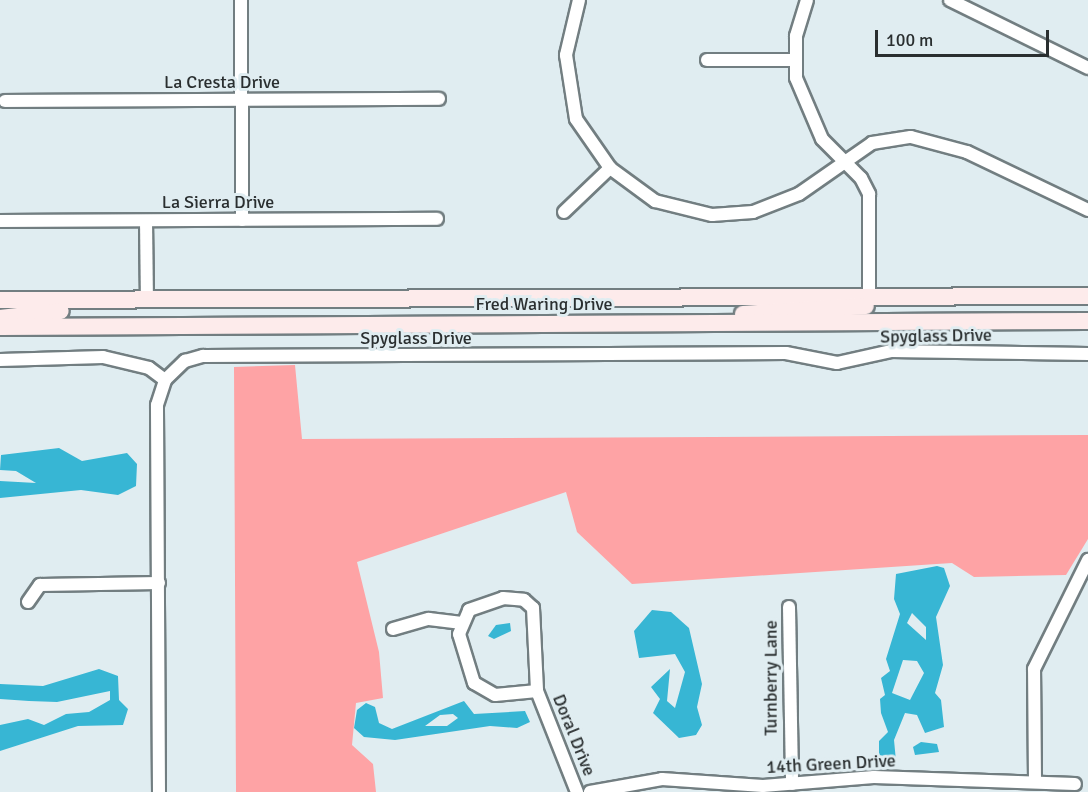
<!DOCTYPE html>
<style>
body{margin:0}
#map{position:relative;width:1088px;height:792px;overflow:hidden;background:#e0edf1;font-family:Signika,sans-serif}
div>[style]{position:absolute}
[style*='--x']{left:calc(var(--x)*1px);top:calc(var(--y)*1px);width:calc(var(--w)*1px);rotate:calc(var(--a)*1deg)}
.green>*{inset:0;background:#fea3a5}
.water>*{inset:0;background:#37b6d4}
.roads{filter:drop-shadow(2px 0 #727e81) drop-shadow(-2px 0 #727e81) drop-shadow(0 2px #727e81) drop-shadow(0 -2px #727e81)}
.minor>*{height:12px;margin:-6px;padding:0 6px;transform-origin:6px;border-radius:6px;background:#fff}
.secondary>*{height:16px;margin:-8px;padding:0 8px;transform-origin:8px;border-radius:8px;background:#fdebeb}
span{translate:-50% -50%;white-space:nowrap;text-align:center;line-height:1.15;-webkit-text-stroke:6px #e0edf1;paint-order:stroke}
.street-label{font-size:18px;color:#2a2f30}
.scale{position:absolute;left:875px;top:30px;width:174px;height:27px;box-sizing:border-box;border:3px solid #2a2f30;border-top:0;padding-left:8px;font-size:18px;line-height:21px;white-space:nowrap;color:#2a2f30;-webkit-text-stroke:4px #e0edf1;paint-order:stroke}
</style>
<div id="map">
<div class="green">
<i style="clip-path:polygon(295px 365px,302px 439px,1088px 435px,1088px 539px,1066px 575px,974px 577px,952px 563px,632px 584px,577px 532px,566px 492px,357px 562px,379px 652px,383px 698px,356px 703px,352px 745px,373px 764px,376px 792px,236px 792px,234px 367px)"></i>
</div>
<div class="water">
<i style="clip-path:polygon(59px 448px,82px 461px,127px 453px,137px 464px,136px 486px,118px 495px,81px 490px,0 498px,0 481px,36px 483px,16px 471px,0 470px,1px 455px)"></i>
<i style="clip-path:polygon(evenodd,937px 566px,944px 568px,950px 586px,936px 617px,943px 665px,935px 693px,941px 700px,944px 727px,925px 733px,917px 715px,905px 713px,894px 740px,896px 761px,879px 762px,879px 741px,888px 732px,881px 713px,880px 699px,885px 695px,881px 678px,890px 671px,886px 659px,900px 614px,894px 599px,896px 574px,937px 566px,912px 613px,926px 627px,926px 640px,907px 623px,912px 613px,937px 566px,903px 660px,917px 661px,924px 673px,910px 700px,892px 693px,903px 660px)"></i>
<i style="clip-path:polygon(652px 610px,671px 612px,689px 628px,702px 684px,697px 707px,702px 725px,696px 735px,679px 738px,653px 713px,660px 699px,651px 687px,670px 669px,667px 701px,675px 708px,685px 672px,675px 654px,639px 658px,634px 631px)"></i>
<i style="clip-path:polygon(510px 623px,511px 631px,494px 639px,488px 636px,496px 625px)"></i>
<i style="clip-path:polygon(99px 669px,118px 676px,119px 700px,128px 709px,123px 725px,78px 726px,0 751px,0 725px,28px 719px,44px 725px,66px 714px,89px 712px,110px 700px,110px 691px,57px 702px,29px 701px,0 699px,0 684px,43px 686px)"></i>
<i style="clip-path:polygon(evenodd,464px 701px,474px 714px,525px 711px,530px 722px,517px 728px,490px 726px,395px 740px,364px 737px,354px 728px,357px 710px,366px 703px,375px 707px,379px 723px,392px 729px,464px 701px,440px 715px,453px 714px,458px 718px,447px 726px,425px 726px,440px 715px)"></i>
<i style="clip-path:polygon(921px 742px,937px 744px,939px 752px,915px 755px,913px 747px)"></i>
</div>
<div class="roads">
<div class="minor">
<i style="--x:241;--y:0;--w:220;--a:89.7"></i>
<i style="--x:579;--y:0;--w:57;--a:103.3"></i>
<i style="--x:566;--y:55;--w:65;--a:81.1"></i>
<i style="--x:576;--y:119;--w:60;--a:55.2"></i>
<i style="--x:610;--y:168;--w:56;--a:36.3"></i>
<i style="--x:655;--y:201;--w:59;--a:13.8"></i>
<i style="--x:712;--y:215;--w:41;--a:-4.2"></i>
<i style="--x:753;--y:212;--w:49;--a:-21.4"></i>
<i style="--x:799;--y:194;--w:89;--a:-34.9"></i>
<i style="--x:872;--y:143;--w:39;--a:-9"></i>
<i style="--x:911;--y:137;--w:58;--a:15"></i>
<i style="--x:967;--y:152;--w:134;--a:25.6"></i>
<i style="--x:807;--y:0;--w:38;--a:107"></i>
<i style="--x:796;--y:36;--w:42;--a:90"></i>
<i style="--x:796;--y:78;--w:66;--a:66.9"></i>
<i style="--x:822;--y:139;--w:55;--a:45"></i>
<i style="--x:861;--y:178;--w:18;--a:63"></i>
<i style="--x:869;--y:194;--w:103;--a:90"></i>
<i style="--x:950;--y:0;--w:154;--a:26.2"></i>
<i style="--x:707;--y:60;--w:87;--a:0"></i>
<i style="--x:5;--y:101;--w:434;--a:-0.3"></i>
<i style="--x:564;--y:212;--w:64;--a:-43.7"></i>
<i style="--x:0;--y:221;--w:437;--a:-0.3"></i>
<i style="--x:146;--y:221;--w:78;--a:89.3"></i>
<i style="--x:0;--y:360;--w:103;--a:-1.7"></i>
<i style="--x:103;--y:357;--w:47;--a:13.4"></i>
<i style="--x:149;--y:368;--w:20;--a:37"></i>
<i style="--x:28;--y:602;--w:21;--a:-55"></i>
<i style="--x:40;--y:585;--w:119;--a:-1"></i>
<i style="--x:789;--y:607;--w:177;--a:89"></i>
<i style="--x:393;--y:629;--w:37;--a:-16"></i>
<i style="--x:429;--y:619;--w:31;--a:7"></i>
<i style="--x:537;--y:691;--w:42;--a:174.6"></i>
<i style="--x:495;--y:695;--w:24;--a:-150"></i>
<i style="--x:474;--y:683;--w:51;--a:-107"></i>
<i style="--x:459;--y:634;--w:26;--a:-67"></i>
<i style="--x:469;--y:610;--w:36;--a:-19"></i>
<i style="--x:503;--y:598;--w:21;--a:5"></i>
<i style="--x:524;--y:600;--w:12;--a:42"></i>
<i style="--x:533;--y:608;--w:83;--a:87.2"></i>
<i style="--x:537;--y:691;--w:109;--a:68.4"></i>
<i style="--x:1035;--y:780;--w:111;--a:-90.5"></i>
<i style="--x:1034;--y:669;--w:122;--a:-63.6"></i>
<i style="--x:159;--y:792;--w:387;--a:-90.3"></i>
<i style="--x:157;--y:405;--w:26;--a:-72"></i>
<i style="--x:165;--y:380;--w:28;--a:-44"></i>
<i style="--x:185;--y:361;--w:19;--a:-16"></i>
<i style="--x:203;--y:356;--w:583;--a:-0.29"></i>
<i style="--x:786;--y:353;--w:52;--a:11.1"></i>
<i style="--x:837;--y:363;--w:55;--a:-12.5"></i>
<i style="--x:891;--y:351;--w:197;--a:0.9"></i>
<i style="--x:590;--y:792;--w:73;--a:-10.2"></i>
<i style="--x:662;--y:779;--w:101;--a:4"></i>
<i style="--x:763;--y:786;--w:111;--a:-4.6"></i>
<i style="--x:874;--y:777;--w:201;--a:2"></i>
</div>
<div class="secondary">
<i style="--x:0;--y:300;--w:1088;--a:-0.21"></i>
<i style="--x:743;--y:314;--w:123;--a:-3.7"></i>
<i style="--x:0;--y:318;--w:61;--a:-6.5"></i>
<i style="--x:0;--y:327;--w:1088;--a:-0.32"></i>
</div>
</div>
<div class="street-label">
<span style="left:222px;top:82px">La Cresta Drive</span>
<span style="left:218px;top:202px">La Sierra Drive</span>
<span style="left:544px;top:304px">Fred Waring Drive</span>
<span style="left:936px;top:336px;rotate:-1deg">Spyglass Drive</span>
<span style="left:416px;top:338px">Spyglass Drive</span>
<span style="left:771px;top:678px;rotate:-90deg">Turnberry Lane</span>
<span style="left:574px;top:735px;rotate:68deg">Doral Drive</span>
<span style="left:831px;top:764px;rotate:-3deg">14th Green Drive</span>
</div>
<div class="scale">100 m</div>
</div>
